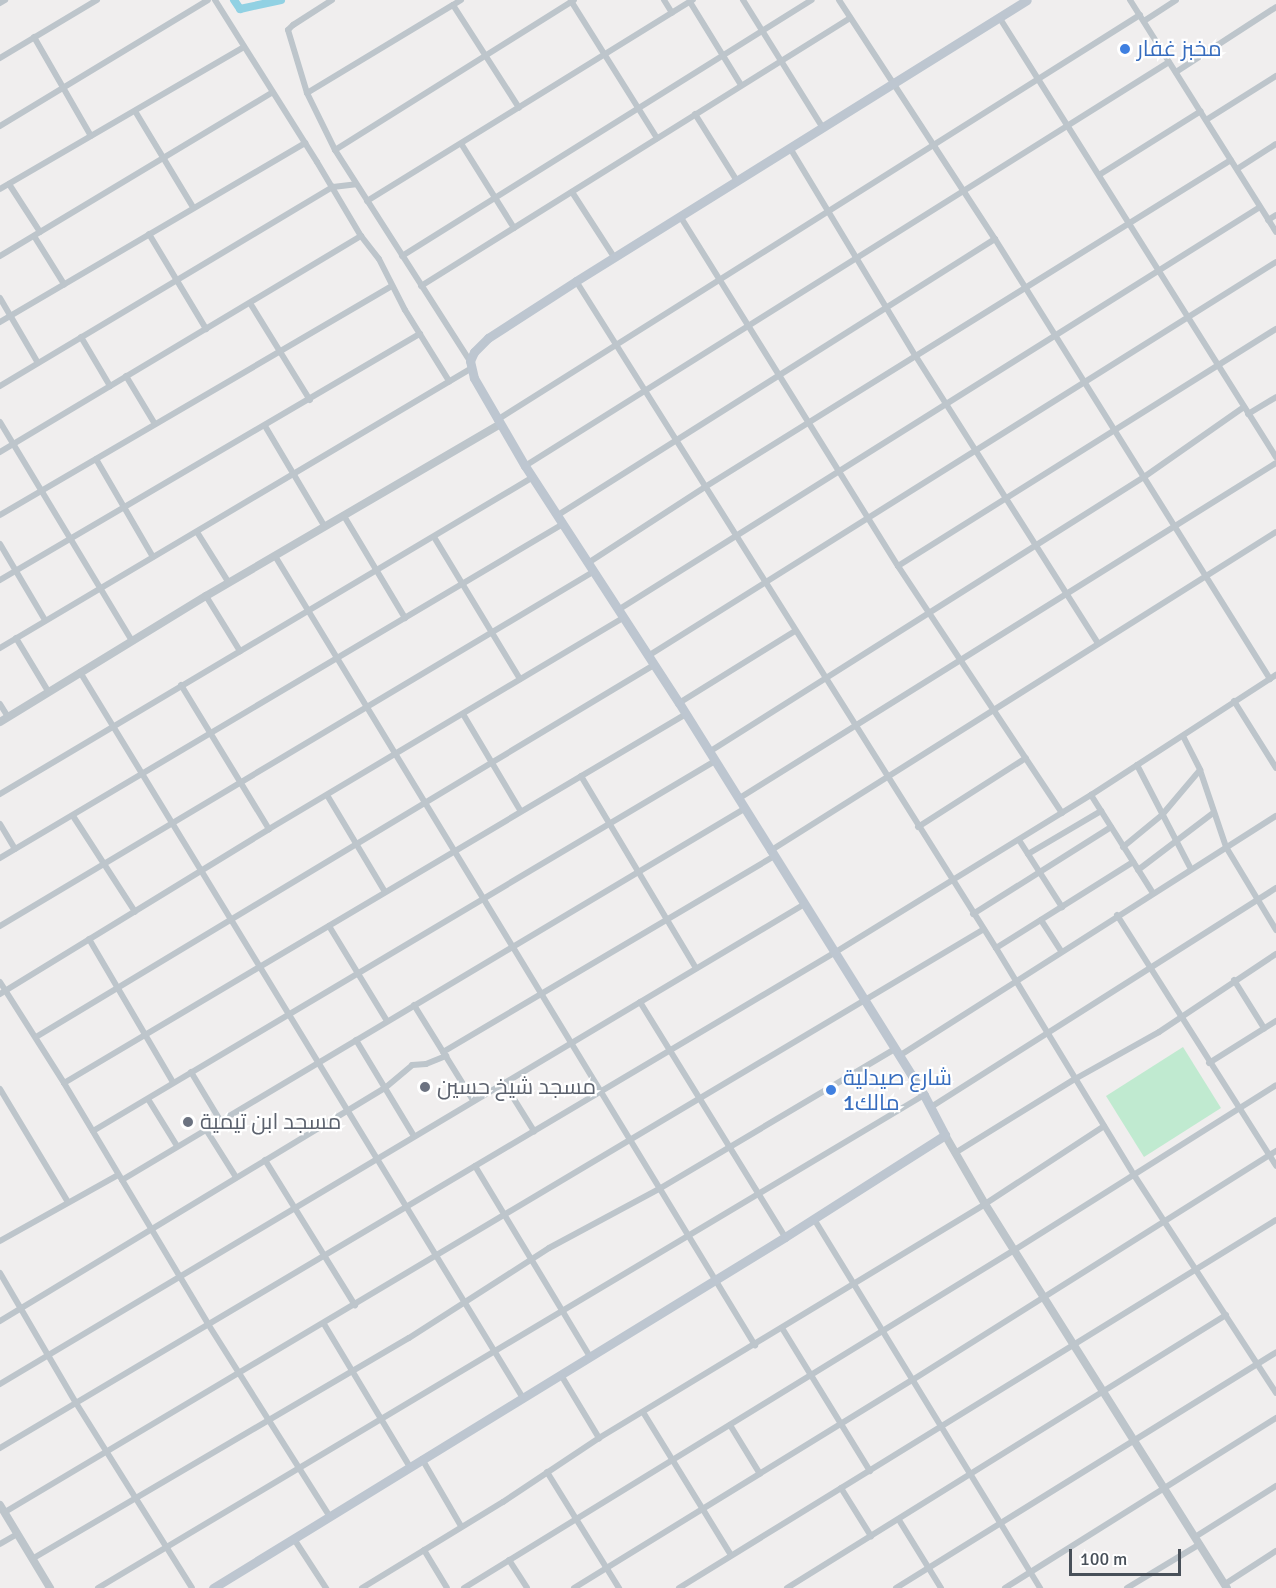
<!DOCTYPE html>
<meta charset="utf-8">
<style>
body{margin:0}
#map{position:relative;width:1276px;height:1588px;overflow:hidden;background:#f0eeee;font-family:Signika,Cairo,sans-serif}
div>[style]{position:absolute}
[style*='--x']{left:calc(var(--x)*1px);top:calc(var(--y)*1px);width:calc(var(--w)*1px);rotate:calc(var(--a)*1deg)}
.green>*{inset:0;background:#c0ead0}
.canal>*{height:8px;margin:-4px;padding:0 4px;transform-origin:4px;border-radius:4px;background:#91d1e3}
.minor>*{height:6px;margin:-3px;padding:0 3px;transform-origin:3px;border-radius:3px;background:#bdc5cb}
.tertiary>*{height:8px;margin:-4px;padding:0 4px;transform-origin:4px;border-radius:4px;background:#bdc5cb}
.secondary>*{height:9px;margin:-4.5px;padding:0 4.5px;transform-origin:4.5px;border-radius:4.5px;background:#bdc6d0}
.dots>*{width:16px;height:16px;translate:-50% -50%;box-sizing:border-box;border:3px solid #fff;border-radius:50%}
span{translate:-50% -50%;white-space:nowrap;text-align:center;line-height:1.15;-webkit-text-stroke:4.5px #fff;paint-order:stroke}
.shop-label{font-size:22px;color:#366cbe}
.left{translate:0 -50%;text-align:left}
.worship-label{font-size:22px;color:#5b616d}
.scale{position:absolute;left:1069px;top:1549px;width:112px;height:27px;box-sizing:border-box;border:3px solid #485059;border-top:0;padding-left:8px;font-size:18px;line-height:21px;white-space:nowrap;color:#485059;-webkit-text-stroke:4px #fff;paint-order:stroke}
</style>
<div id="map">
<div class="green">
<i style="clip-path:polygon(1183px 1047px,1221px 1108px,1144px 1157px,1106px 1096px)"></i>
</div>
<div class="canal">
<i style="--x:234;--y:0;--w:11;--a:56"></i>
<i style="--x:240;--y:9;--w:42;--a:-12.4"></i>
</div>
<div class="minor">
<i style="--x:215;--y:0;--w:191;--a:57.8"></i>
<i style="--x:317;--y:162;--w:86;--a:59.3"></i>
<i style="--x:361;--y:236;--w:29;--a:52"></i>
<i style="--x:379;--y:259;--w:57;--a:63"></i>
<i style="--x:405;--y:310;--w:84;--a:58.2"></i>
<i style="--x:332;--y:0;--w:46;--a:147.3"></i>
<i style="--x:293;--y:25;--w:7;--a:135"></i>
<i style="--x:288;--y:30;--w:66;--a:73.2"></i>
<i style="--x:307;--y:93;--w:64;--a:63.8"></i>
<i style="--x:335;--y:150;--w:250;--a:57.4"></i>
<i style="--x:461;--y:0;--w:9;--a:148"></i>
<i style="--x:453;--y:5;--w:122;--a:57.3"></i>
<i style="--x:664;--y:0;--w:15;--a:58"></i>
<i style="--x:743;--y:0;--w:151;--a:58"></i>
<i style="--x:839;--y:0;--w:285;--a:56.9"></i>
<i style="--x:995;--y:239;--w:519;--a:57.99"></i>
<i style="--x:1130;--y:0;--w:274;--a:57.8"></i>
<i style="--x:571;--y:1;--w:162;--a:57.9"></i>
<i style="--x:690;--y:2;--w:97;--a:58.4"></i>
<i style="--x:0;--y:3;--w:6;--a:-31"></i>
<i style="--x:999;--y:17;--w:520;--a:57.81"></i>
<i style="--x:1144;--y:21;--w:38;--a:-33"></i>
<i style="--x:34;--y:37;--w:114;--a:60.1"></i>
<i style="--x:0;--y:58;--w:113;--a:-30.9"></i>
<i style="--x:1176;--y:72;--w:119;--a:-33"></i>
<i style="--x:307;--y:93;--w:170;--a:-31.1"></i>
<i style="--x:135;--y:111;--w:112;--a:58.9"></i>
<i style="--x:695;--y:114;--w:79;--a:57.9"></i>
<i style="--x:1206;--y:120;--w:83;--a:-32.2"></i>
<i style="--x:0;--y:126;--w:243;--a:-31.2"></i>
<i style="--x:462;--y:145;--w:98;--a:57.9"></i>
<i style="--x:790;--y:148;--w:242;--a:58.9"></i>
<i style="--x:915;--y:355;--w:341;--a:57.6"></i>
<i style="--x:335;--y:150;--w:282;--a:-32.1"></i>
<i style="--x:1237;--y:169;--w:46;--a:-32.7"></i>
<i style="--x:1099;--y:175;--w:120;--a:-32.1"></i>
<i style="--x:9;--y:184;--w:57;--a:57.1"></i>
<i style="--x:0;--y:189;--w:282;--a:-30.2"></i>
<i style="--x:572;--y:192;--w:77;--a:57.1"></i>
<i style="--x:367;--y:201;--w:383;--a:-31.7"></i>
<i style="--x:680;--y:216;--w:412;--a:58.1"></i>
<i style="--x:1268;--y:220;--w:9;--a:-32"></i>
<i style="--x:149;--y:234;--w:111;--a:59"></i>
<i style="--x:34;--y:236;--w:57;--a:58"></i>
<i style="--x:0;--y:256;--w:318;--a:-31"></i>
<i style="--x:402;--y:256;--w:483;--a:-32"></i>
<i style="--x:576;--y:281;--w:788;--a:57.8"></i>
<i style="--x:996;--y:948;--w:266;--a:58.7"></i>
<i style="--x:1134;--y:1175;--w:260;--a:56.9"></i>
<i style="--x:421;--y:286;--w:506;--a:-31.99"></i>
<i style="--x:0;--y:298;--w:75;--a:59.7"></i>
<i style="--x:250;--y:303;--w:114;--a:58.3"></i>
<i style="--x:0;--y:322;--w:354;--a:-30.4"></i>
<i style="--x:81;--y:337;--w:57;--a:59.4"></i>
<i style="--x:126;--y:376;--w:56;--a:58.9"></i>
<i style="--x:0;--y:386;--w:388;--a:-30.9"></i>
<i style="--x:333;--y:187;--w:23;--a:-7"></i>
<i style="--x:1248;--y:414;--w:33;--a:-31"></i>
<i style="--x:497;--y:420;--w:760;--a:-32.21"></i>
<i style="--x:0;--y:422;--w:256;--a:58.9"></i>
<i style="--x:265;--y:426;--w:117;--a:59.3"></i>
<i style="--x:0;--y:452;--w:421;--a:-30.9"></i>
<i style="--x:96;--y:459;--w:113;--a:59.8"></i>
<i style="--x:525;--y:466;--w:760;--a:-32.1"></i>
<i style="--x:0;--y:515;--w:454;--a:-30.3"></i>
<i style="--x:558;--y:515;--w:517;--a:-32.28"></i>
<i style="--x:344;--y:516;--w:119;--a:59.1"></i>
<i style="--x:197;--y:532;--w:60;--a:57.9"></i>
<i style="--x:434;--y:537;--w:166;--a:58.8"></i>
<i style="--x:0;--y:544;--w:88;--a:59.4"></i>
<i style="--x:275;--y:556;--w:924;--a:58.69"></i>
<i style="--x:588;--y:563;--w:140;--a:-33"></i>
<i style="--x:705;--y:487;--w:619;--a:-31.87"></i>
<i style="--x:0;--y:580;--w:487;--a:-30.4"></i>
<i style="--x:206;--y:596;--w:65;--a:58.3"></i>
<i style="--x:618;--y:610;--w:758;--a:-32.12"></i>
<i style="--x:16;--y:638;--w:62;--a:58.9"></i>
<i style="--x:0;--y:648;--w:547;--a:-30.69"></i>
<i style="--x:648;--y:656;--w:741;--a:-32.1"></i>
<i style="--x:80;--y:672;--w:850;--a:58.61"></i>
<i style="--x:181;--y:685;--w:169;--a:58.6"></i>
<i style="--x:1234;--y:701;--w:79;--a:57.9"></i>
<i style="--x:679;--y:703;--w:137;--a:-31.8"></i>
<i style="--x:0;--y:704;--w:15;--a:58"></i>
<i style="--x:463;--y:714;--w:112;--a:59.3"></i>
<i style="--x:1183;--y:736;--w:38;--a:63"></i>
<i style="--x:1200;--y:770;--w:81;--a:71.3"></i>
<i style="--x:1226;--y:847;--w:97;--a:58.9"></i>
<i style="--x:709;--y:752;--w:515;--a:-32.3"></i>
<i style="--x:1144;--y:477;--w:122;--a:-35"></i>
<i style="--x:1137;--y:765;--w:117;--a:62.6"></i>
<i style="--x:581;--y:776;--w:224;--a:59.1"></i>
<i style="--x:0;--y:794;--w:620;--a:-30.74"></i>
<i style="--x:327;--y:795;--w:113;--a:59.1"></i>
<i style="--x:1091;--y:795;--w:116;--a:57.7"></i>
<i style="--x:738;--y:799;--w:634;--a:-31.99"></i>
<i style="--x:1062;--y:813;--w:296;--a:-123.6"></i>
<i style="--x:898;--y:566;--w:446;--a:-32.1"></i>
<i style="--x:73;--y:816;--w:114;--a:57.1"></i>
<i style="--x:0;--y:824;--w:29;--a:59"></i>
<i style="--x:918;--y:827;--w:128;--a:-32.6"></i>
<i style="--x:1019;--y:840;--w:80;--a:57.3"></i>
<i style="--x:1123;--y:847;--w:50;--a:-39.4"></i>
<i style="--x:1162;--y:815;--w:59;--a:-49.8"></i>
<i style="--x:770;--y:851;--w:598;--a:-32.23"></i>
<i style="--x:1028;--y:854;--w:85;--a:-30.5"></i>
<i style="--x:0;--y:858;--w:655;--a:-30.68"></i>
<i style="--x:1138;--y:870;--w:94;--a:-37.2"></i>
<i style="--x:973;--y:914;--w:163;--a:-32.2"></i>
<i style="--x:1117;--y:915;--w:297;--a:57.6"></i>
<i style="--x:1041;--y:920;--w:37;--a:57"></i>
<i style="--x:0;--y:926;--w:691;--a:-30.84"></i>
<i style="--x:329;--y:926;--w:111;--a:58.6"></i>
<i style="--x:89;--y:939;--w:166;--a:59.6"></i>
<i style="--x:996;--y:948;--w:162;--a:-32.1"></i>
<i style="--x:1234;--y:980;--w:57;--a:58"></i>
<i style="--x:0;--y:982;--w:120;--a:57.6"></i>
<i style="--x:64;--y:1083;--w:281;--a:59.1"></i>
<i style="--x:208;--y:1324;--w:228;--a:57.7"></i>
<i style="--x:0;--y:994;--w:316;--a:-31.5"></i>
<i style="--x:269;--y:829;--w:412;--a:-30.8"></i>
<i style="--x:640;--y:1002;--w:276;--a:58.3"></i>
<i style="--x:414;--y:1005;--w:112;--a:58.2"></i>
<i style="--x:36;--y:1037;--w:721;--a:-31.05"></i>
<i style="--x:356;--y:1040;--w:112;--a:58.9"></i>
<i style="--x:443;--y:1052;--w:383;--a:-30.6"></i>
<i style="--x:899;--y:1056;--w:447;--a:-32.5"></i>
<i style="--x:1209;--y:1063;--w:79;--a:-32.1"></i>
<i style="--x:191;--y:1072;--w:56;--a:58.9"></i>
<i style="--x:64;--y:1083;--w:723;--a:-30.68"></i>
<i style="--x:504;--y:1083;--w:57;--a:58"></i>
<i style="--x:0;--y:1089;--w:132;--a:59"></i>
<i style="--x:148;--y:1099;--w:55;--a:58.3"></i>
<i style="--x:931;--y:1107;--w:409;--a:-32.4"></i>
<i style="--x:205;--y:1128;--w:58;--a:57.7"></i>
<i style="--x:93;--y:1131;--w:724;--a:-30.75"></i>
<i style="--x:955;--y:1153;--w:141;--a:-31.7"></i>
<i style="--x:1075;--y:1079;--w:96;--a:-29.2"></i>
<i style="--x:1159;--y:1032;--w:141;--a:-33.7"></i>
<i style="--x:265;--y:1160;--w:171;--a:58.2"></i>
<i style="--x:475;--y:1166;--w:223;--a:58.9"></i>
<i style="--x:122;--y:1180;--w:724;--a:-30.81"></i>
<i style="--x:814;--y:1219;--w:433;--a:58.5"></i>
<i style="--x:0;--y:1241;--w:135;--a:-29.2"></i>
<i style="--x:0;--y:1273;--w:151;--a:59.7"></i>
<i style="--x:76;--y:1403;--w:218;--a:57.9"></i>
<i style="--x:0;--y:1321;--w:450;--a:-31.2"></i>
<i style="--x:385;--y:1088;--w:35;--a:-40"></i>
<i style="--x:412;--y:1065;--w:14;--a:-4"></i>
<i style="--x:426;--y:1064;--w:22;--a:-22"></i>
<i style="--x:324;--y:1324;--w:167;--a:59"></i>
<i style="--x:782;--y:1328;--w:168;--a:58.4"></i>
<i style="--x:561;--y:1375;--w:74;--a:58.9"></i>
<i style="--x:0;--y:1384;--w:935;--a:-30.82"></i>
<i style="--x:643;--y:1412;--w:168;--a:58.4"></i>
<i style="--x:730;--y:1425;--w:57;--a:58.5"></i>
<i style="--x:0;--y:1448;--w:970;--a:-30.69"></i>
<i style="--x:834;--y:953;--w:302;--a:-31.6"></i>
<i style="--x:1091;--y:795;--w:221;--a:-33"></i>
<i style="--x:422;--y:1459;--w:78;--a:59.8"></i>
<i style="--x:547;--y:1472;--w:137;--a:58.2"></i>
<i style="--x:841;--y:1488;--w:57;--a:58"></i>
<i style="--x:5;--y:1512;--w:1139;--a:-30.77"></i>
<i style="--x:899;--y:1520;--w:80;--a:58.3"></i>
<i style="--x:1195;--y:1537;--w:96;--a:-32.2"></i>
<i style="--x:294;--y:1539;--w:59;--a:56.9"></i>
<i style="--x:0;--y:1544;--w:20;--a:-30"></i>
<i style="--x:424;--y:1550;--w:44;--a:58.8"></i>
<i style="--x:32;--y:1559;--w:437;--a:-30.4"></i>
<i style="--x:409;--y:1338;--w:166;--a:-32.7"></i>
<i style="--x:549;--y:1248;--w:125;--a:-28.2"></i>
<i style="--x:659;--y:1189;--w:274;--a:-30.7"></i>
<i style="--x:509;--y:1560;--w:33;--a:57"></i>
<i style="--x:1225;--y:1584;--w:61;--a:-32.9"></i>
<i style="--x:98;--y:1588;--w:962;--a:-30.83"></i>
<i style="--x:362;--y:1588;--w:165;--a:-31.4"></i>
<i style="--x:503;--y:1502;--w:115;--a:-33.7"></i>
<i style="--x:599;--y:1438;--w:451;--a:-31.2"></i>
<i style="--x:985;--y:1204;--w:142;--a:-33.2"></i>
<i style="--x:464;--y:1588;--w:648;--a:-31.56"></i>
<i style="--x:1016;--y:1249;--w:307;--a:-32.2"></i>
<i style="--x:574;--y:1588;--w:399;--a:-31.6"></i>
<i style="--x:914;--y:1379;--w:428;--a:-32.2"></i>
<i style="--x:679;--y:1588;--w:701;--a:-31.65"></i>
<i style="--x:787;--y:1588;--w:517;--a:-31.88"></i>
<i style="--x:896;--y:1588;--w:447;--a:-31.8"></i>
<i style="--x:1005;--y:1588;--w:320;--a:-32.1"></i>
<i style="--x:1127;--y:1588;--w:85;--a:-31.1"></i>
</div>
<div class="tertiary">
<i style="--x:0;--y:722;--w:241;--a:-31.5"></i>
<i style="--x:206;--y:596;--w:341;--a:-30.3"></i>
<i style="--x:945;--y:1135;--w:80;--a:59.9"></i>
<i style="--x:985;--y:1204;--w:454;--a:57.8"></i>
<i style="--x:0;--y:1505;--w:97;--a:58.9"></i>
</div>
<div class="secondary">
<i style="--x:213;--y:1588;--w:671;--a:-31.53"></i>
<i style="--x:785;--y:1237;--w:190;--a:-32.5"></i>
<i style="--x:945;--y:1135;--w:45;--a:-117.7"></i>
<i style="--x:924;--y:1095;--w:462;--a:-122"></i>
<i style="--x:679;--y:703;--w:283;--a:-123"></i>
<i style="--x:525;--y:466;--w:102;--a:-120.1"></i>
<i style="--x:474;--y:378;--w:17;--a:-103"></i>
<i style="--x:470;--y:361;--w:10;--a:-66"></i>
<i style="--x:474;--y:352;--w:20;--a:-45"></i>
<i style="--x:488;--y:338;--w:105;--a:-32.9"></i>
<i style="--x:576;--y:281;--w:531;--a:-31.93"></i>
</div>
<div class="dots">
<i style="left:1125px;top:49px;background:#3f7fe0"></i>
<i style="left:425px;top:1087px;background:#6b7280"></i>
<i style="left:831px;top:1090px;background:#3f7fe0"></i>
<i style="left:188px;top:1122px;background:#6b7280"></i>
</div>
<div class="shop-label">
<span class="left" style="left:1137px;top:49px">مخبز غفار</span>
<span class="left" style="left:843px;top:1090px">شارع صيدلية<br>مالك1</span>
</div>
<div class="worship-label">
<span class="left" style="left:437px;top:1087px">مسجد شيخ حسين</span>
<span class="left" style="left:200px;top:1122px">مسجد ابن تيمية</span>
</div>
<div class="scale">100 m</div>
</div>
